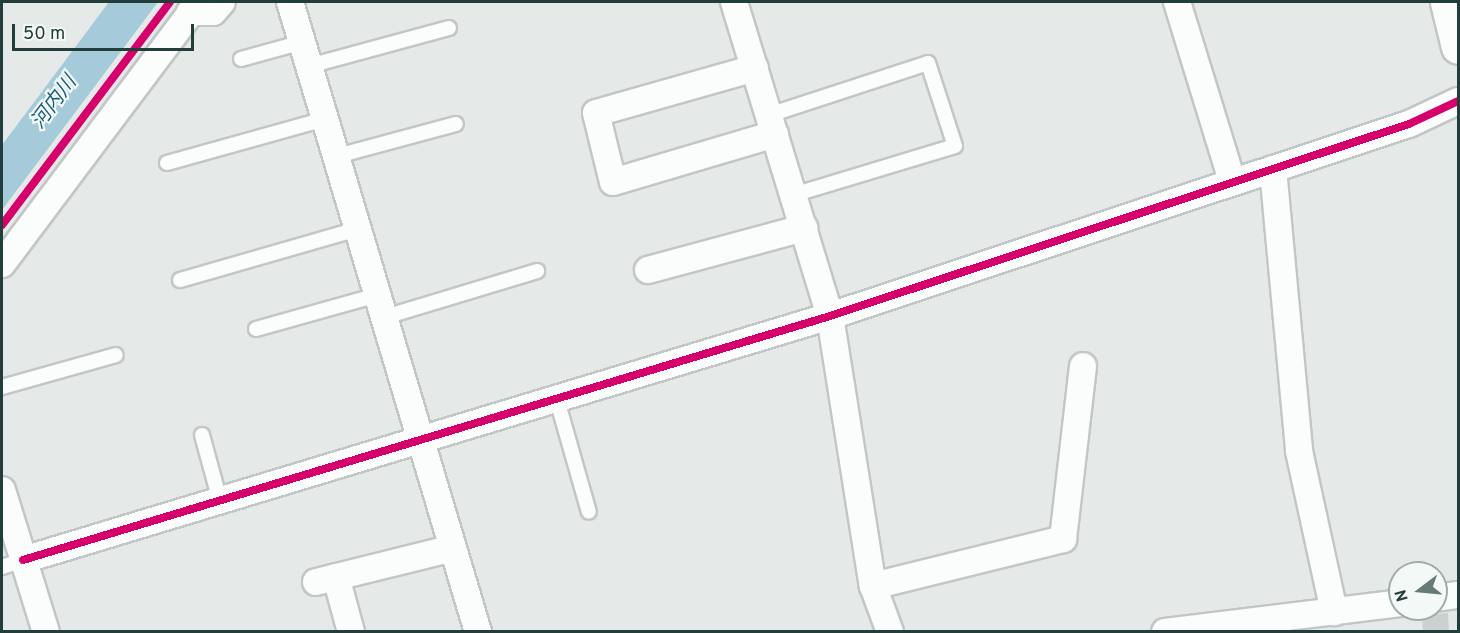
<!DOCTYPE html>
<meta charset="utf-8">
<style>
body{margin:0}
#map{position:relative;width:1460px;height:633px;overflow:hidden;background:#e5eae8;font-family:Overpass,"Noto Sans JP",sans-serif}
div>[style]{position:absolute}
[style*='--x']{left:calc(var(--x)*1px);top:calc(var(--y)*1px);width:calc(var(--w)*1px);rotate:calc(var(--a)*1deg)}
.water>*{inset:0;background:#a5cad9}
.building>*{inset:0;background:#cbd1cf}
.roads{filter:drop-shadow(2px 0 #c2c7c5) drop-shadow(-2px 0 #c2c7c5) drop-shadow(0 2px #c2c7c5) drop-shadow(0 -2px #c2c7c5)}
.service>*{height:14px;margin:-7px;padding:0 7px;transform-origin:7px;border-radius:7px;background:#fbfcfc}
.minor>*{height:26px;margin:-13px;padding:0 13px;transform-origin:13px;border-radius:13px;background:#fbfcfc}
.secondary>*{height:33px;margin:-16.5px;padding:0 16.5px;transform-origin:16.5px;border-radius:16.5px;background:#fbfcfc}
.cycleway>*{height:8px;margin:-4px;padding:0 4px;transform-origin:4px;border-radius:4px;background:#d6006c}
span{translate:-50% -50%;white-space:nowrap;text-align:center;line-height:1.15;-webkit-text-stroke:4.5px #f3f9f7;paint-order:stroke}
.water-label{font-size:20px;color:#1a5e7b;font-style:italic}
.frame{position:absolute;inset:0;border:3px solid #223e3a;pointer-events:none}
.north{position:absolute;left:1388px;top:561px;width:60px;height:60px;box-sizing:border-box;background:#f3f9f7;border:2px solid #9faeab;border-radius:50%;rotate:254deg;font-size:16px;font-weight:700;line-height:24px;text-align:center;color:#223e3a}
.north::after{content:'';display:block;margin:auto;width:21px;height:27px;background:#667a77;clip-path:polygon(50% 0,100% 100%,50% 72%,0 100%)}
.scale{position:absolute;left:12px;top:24px;width:182px;height:27px;box-sizing:border-box;border:3px solid #223e3a;border-top:0;padding-left:8px;font-size:18px;line-height:21px;white-space:nowrap;color:#223e3a;-webkit-text-stroke:4px #f3f9f7;paint-order:stroke}
</style>
<div id="map">
<div class="water">
<i style="clip-path:polygon(109px 2px,158px 2px,2px 210px,2px 145px)"></i>
</div>
<div class="building">
<i style="clip-path:polygon(1448px 613px,1449px 632px,1423px 632px,1422px 615px)"></i>
</div>
<div class="roads">
<div class="service">
<i style="--x:241;--y:59;--w:64;--a:-15.3"></i>
<i style="--x:309;--y:66;--w:145;--a:-15.2"></i>
<i style="--x:769;--y:115;--w:167;--a:-18.1"></i>
<i style="--x:928;--y:63;--w:87;--a:72"></i>
<i style="--x:955;--y:146;--w:169;--a:163.2"></i>
<i style="--x:337;--y:156;--w:123;--a:-15.1"></i>
<i style="--x:167;--y:163;--w:164;--a:-15.6"></i>
<i style="--x:180;--y:280;--w:185;--a:-16"></i>
<i style="--x:385;--y:317;--w:159;--a:-16.8"></i>
<i style="--x:256;--y:329;--w:127;--a:-15.6"></i>
<i style="--x:2;--y:387;--w:118;--a:-15.7"></i>
<i style="--x:557;--y:400;--w:116;--a:74.1"></i>
<i style="--x:202;--y:435;--w:68;--a:74.7"></i>
<i style="--x:2;--y:567;--w:22;--a:-18"></i>
</div>
<div class="minor">
<i style="--x:290;--y:2;--w:657;--a:73.38"></i>
<i style="--x:734;--y:2;--w:328;--a:73"></i>
<i style="--x:830;--y:316;--w:273;--a:81"></i>
<i style="--x:873;--y:586;--w:49;--a:69.7"></i>
<i style="--x:1177;--y:2;--w:187;--a:72.9"></i>
<i style="--x:190;--y:12;--w:23;--a:0"></i>
<i style="--x:213;--y:12;--w:13;--a:-48"></i>
<i style="--x:755;--y:68;--w:165;--a:164.2"></i>
<i style="--x:596;--y:113;--w:71;--a:76.2"></i>
<i style="--x:613;--y:182;--w:169;--a:-16.5"></i>
<i style="--x:1273;--y:169;--w:283;--a:84.7"></i>
<i style="--x:1299;--y:451;--w:165;--a:77.7"></i>
<i style="--x:2;--y:264;--w:328;--a:-53.1"></i>
<i style="--x:648;--y:270;--w:162;--a:-15.1"></i>
<i style="--x:2;--y:490;--w:149;--a:72.8"></i>
<i style="--x:23;--y:560;--w:843;--a:-16.82"></i>
<i style="--x:830;--y:316;--w:610;--a:-18.35"></i>
<i style="--x:1409;--y:124;--w:54;--a:-25.1"></i>
<i style="--x:336;--y:577;--w:57;--a:74.7"></i>
<i style="--x:316;--y:582;--w:141;--a:-13.9"></i>
<i style="--x:873;--y:586;--w:196;--a:-13.9"></i>
<i style="--x:1063;--y:539;--w:174;--a:-83.4"></i>
<i style="--x:1436;--y:598;--w:22;--a:-8"></i>
<i style="--x:1165;--y:632;--w:237;--a:-7"></i>
</div>
<div class="secondary">
<i style="--x:1447;--y:2;--w:46;--a:76.3"></i>
</div>
</div>
<div class="cycleway">
<i style="--x:2;--y:225;--w:279;--a:-53"></i>
<i style="--x:23;--y:560;--w:843;--a:-16.82"></i>
<i style="--x:830;--y:316;--w:610;--a:-18.35"></i>
<i style="--x:1409;--y:124;--w:54;--a:-25.1"></i>
</div>
<div class="water-label">
<span style="left:55px;top:103px;rotate:-53deg">河内川</span>
</div>
<div class="frame"></div>
<div class="north">N</div>
<div class="scale">50 m</div>
</div>
